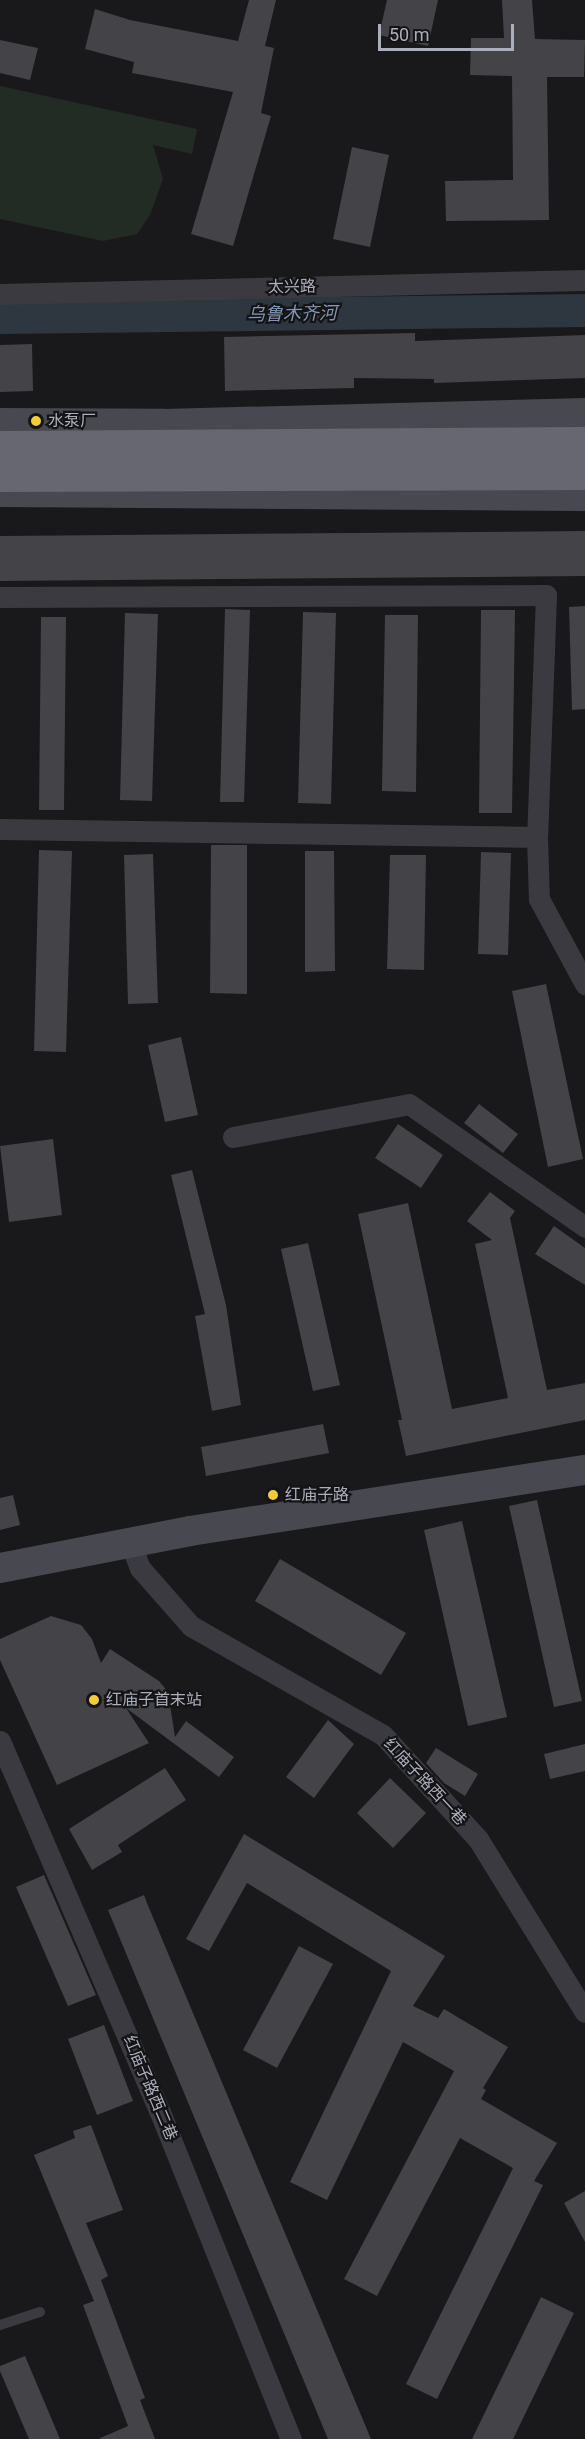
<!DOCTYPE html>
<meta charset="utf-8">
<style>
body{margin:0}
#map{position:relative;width:585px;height:2439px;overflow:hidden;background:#19191b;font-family:Roboto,"Noto Sans SC",sans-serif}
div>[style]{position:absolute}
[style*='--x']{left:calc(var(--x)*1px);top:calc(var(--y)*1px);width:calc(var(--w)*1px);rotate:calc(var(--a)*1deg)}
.green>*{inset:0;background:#232b25}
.river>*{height:33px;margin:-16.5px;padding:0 16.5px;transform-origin:16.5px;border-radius:16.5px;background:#2e363f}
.building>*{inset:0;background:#434348}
.lane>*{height:10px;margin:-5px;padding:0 5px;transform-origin:5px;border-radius:5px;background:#3a3a40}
.street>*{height:21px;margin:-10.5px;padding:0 10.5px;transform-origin:10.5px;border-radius:10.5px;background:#3a3a40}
.secondary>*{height:30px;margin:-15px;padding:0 15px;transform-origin:15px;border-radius:15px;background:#484950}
.highway>*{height:33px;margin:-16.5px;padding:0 16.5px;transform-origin:16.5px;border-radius:16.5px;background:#666771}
.dots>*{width:16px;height:16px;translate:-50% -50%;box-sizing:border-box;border:3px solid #141416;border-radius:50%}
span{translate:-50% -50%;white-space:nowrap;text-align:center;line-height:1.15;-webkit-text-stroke:4.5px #141416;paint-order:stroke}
.street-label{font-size:16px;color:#abaebb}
.poi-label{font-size:16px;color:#abaebb}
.left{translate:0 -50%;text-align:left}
.water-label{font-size:18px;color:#8397b5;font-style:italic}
.scale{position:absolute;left:378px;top:24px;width:136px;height:27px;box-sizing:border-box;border:3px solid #abaebb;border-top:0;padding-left:8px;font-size:18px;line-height:21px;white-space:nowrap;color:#abaebb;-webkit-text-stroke:4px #141416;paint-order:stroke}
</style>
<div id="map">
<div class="green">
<i style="clip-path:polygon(0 86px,197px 129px,192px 154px,153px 145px,163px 179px,150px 215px,137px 234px,103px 241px,0 219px)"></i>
</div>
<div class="river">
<i style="--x:0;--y:317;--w:585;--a:-0.69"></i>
</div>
<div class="building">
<i style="clip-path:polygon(249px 0,276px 0,265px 46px,274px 48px,261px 113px,271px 116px,233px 246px,191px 234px,233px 92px,132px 73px,134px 62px,85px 49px,95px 9px,130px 20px,238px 41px)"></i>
<i style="clip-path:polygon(387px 0,438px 0,428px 46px,379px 35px)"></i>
<i style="clip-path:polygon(502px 0,532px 0,535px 39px,585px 40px,584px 77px,547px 77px,549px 220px,446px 221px,445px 181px,513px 180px,512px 76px,470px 75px,471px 38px,504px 38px)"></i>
<i style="clip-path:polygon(0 40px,38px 48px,30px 80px,0 73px)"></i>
<i style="clip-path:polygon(352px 147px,389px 155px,370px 247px,333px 239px)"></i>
<i style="clip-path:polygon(415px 333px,415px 341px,585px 335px,585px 378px,434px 383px,434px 379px,354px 378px,354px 388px,225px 391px,224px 337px)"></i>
<i style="clip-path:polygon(32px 344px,33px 391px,0 392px,0 345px)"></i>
<i style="clip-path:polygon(585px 531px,585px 576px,0 581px,0 536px)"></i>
<i style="clip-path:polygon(585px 606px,585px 709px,572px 710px,569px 607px)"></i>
<i style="clip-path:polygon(225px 609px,250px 610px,244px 802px,220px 802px)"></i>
<i style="clip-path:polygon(481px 610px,515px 610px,512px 813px,479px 813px)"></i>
<i style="clip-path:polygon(303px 612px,336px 613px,331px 804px,298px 803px)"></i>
<i style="clip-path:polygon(125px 613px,158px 614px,152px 801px,120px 800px)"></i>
<i style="clip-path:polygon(385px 615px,418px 615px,416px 792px,382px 791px)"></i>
<i style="clip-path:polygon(41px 617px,66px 617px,64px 810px,39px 810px)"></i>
<i style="clip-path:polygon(211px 845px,247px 845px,247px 994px,210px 993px)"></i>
<i style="clip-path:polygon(39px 850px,72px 851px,66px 1052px,34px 1051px)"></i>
<i style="clip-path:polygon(305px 851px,334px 851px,335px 971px,305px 972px)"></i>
<i style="clip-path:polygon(481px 852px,511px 853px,508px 955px,478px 954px)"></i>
<i style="clip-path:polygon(153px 854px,158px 1003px,128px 1004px,124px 855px)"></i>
<i style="clip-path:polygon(390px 855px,426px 855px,424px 970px,387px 969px)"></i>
<i style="clip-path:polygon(546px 984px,583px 1159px,548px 1167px,512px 991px)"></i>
<i style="clip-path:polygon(181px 1037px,198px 1115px,165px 1122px,148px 1045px)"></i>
<i style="clip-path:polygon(479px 1104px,518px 1134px,503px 1153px,464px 1123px)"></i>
<i style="clip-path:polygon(398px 1124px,443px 1155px,421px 1188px,375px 1158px)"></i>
<i style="clip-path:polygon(53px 1139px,62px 1215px,9px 1222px,0 1146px)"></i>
<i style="clip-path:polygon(192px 1170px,226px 1305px,241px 1405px,212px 1411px,195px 1316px,205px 1314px,171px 1175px)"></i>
<i style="clip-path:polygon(490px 1192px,515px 1211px,510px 1218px,547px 1390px,585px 1383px,585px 1420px,406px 1456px,398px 1420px,402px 1420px,358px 1214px,408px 1203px,452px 1409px,508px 1398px,475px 1244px,492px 1240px,467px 1221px)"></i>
<i style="clip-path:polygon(554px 1226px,585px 1248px,585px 1285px,535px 1254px)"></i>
<i style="clip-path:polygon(308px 1243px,340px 1385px,313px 1391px,281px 1249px)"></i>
<i style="clip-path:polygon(323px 1424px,329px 1453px,206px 1476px,201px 1447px)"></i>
<i style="clip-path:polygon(13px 1495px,20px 1525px,0 1530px,0 1498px)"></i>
<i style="clip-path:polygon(537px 1500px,582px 1701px,554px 1707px,509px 1506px)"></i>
<i style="clip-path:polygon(462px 1521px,507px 1717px,468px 1726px,424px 1530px)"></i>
<i style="clip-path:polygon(280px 1559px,406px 1633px,381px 1675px,255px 1601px)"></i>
<i style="clip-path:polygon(51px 1616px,81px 1625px,92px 1639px,101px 1663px,110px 1649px,159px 1681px,168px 1692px,175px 1737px,186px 1721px,234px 1757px,219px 1777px,126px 1708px,149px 1743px,57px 1785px,0 1660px,0 1639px)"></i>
<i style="clip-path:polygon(328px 1720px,354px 1744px,314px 1798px,286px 1777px)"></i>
<i style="clip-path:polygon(585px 1744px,585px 1771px,550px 1779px,544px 1754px)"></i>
<i style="clip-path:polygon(436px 1748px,478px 1774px,465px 1796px,444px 1783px,426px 1763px)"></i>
<i style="clip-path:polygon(165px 1768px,186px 1800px,118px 1845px,122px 1852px,92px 1870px,69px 1829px)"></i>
<i style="clip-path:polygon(390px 1778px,426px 1813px,393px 1848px,357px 1813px)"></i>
<i style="clip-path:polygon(244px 1834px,445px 1956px,413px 2006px,438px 2018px,444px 2009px,508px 2047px,483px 2088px,486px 2090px,481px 2099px,557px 2143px,534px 2181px,543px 2185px,437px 2399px,406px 2384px,513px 2168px,460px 2138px,377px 2296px,344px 2279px,454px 2071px,403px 2042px,327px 2200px,290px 2182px,391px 1971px,247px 1883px,209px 1951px,186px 1939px)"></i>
<i style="clip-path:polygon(44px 1875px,96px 1995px,68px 2006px,16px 1887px)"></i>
<i style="clip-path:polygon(144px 1895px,147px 1903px,371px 2439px,328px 2439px,108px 1910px)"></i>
<i style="clip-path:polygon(299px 1946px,333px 1964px,277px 2068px,243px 2050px)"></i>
<i style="clip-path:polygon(104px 2025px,133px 2101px,97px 2115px,68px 2039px)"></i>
<i style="clip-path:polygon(91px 2125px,123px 2210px,86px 2223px,108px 2276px,101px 2280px,145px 2398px,140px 2400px,155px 2439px,98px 2439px,128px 2426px,83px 2305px,94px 2301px,34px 2155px,75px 2138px,73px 2131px)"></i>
<i style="clip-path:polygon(585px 2191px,585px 2242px,564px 2203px)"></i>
<i style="clip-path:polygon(541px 2297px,574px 2313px,513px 2439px,472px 2439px)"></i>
<i style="clip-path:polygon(25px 2356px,60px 2439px,29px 2439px,0 2371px,0 2366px)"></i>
</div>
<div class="lane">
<i style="--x:0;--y:2325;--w:42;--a:-18"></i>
</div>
<div class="street">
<i style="--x:0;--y:294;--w:585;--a:-1.37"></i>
<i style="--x:0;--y:597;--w:546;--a:-0.21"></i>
<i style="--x:546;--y:595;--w:242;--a:92.1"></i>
<i style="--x:537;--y:837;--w:62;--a:88.2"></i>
<i style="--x:539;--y:899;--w:97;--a:61.6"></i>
<i style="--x:0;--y:829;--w:537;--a:0.85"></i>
<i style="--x:233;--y:1137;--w:179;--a:-10.6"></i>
<i style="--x:409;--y:1104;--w:215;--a:34.9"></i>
<i style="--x:130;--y:1541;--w:29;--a:70"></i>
<i style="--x:140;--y:1568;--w:77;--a:48.7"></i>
<i style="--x:191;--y:1626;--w:221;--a:29.6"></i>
<i style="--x:383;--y:1735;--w:141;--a:47.6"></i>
<i style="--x:478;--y:1839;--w:203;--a:58.3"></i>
<i style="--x:0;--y:1741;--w:404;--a:66.7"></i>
<i style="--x:160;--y:2112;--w:352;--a:68.2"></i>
</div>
<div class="secondary">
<i style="--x:0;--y:423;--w:164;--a:0.3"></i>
<i style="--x:164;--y:424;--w:421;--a:-1.5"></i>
<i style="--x:0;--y:492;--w:585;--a:0.39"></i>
<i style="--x:0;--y:1568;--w:194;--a:-11"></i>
<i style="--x:190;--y:1531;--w:400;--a:-8.8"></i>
</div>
<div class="highway">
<i style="--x:0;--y:447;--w:585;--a:-0.39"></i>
<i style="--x:0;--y:475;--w:585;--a:-0.2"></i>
</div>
<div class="dots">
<i style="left:36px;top:421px;background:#f3cd39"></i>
<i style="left:273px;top:1495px;background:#f3cd39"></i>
<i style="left:94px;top:1700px;background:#f3cd39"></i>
</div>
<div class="street-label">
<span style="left:292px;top:287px;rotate:-1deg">太兴路</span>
<span style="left:425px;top:1782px;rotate:47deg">红庙子路西一巷</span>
<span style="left:150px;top:2088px;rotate:67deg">红庙子路西二巷</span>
</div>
<div class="poi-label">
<span class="left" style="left:48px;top:421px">水泵厂</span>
<span class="left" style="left:285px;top:1495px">红庙子路</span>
<span class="left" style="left:106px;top:1700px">红庙子首末站</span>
</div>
<div class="water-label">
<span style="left:292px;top:314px;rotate:-1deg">乌鲁木齐河</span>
</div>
<div class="scale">50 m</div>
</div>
